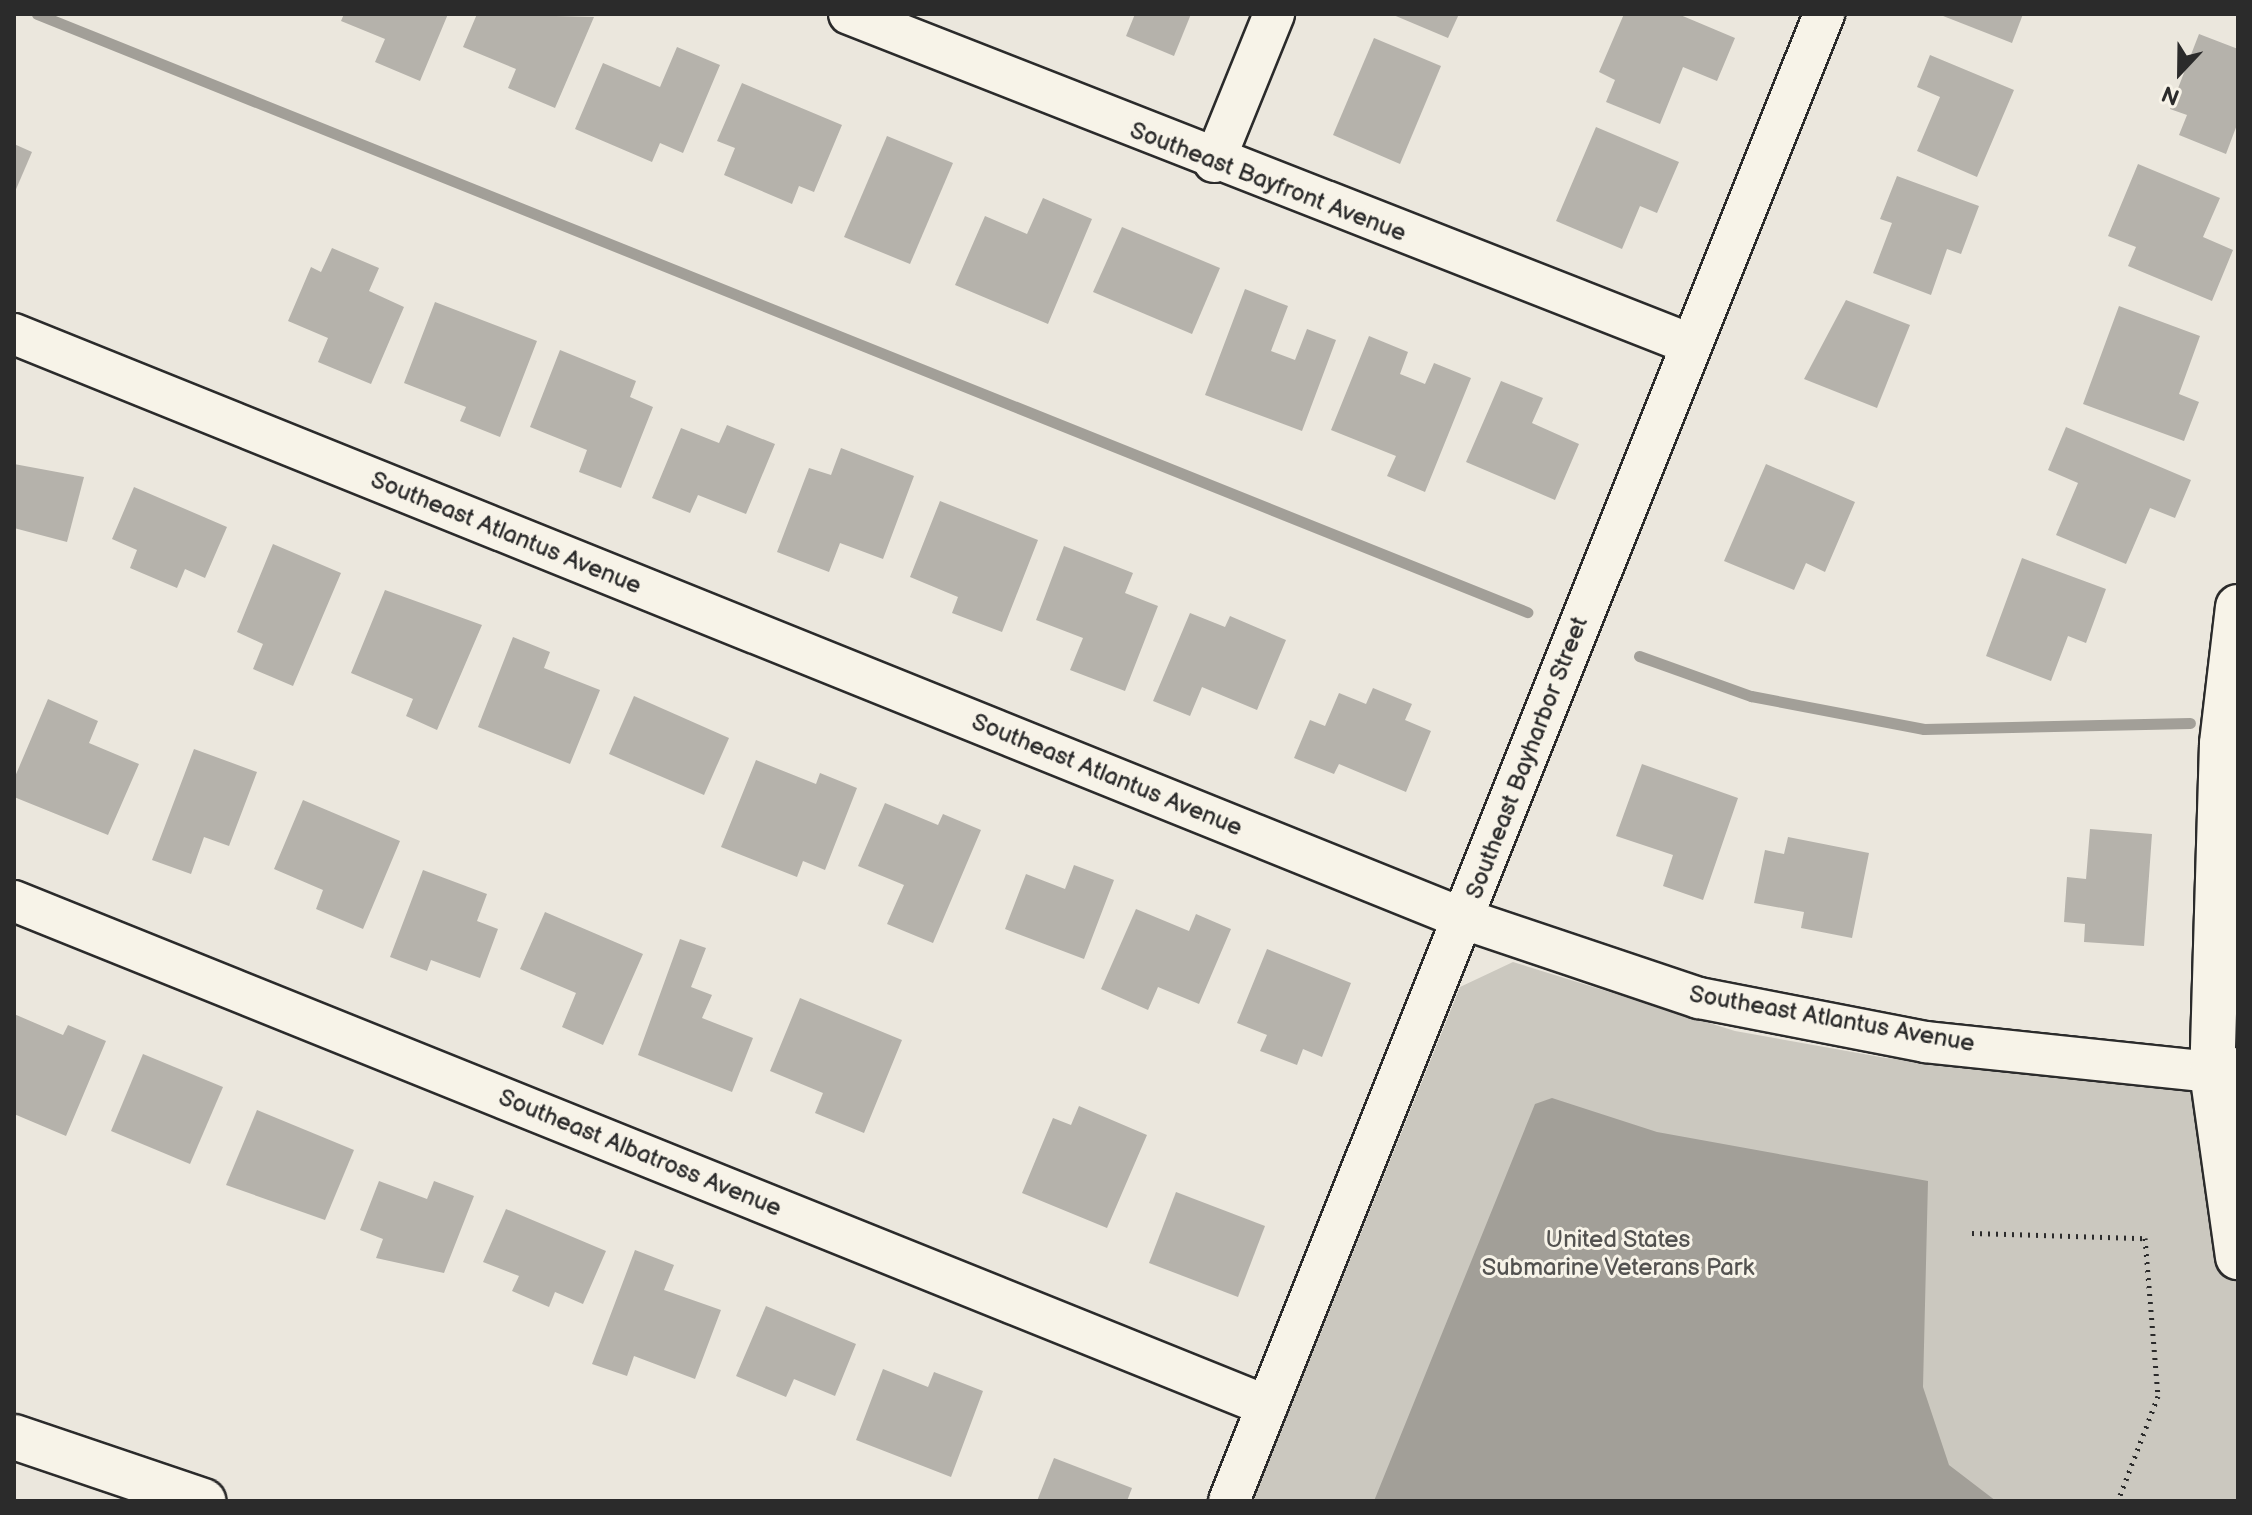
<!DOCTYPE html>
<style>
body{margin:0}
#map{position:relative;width:2252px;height:1515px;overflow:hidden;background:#ebe7dd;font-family:"Balsamiq Sans",sans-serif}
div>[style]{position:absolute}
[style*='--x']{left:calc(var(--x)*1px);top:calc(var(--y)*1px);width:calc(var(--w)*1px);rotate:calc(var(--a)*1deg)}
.green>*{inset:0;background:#cbc8bf}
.water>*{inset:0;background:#a29f98}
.stream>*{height:11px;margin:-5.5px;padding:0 5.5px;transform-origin:5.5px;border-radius:5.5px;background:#a29f98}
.building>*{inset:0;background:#b5b2ab}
.path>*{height:5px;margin-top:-2.5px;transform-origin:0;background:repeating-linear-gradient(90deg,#2b2b2b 0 2px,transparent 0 8px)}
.roads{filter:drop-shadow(2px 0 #2b2b2b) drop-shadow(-2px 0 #2b2b2b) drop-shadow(0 2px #2b2b2b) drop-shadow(0 -2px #2b2b2b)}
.street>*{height:40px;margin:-20px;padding:0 20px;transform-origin:20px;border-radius:20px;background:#f7f3e8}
.secondary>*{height:44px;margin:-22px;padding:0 22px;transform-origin:22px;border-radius:22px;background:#f7f3e8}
span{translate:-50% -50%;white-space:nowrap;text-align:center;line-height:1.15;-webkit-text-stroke:6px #f7f3e8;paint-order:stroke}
.street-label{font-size:24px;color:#2b2b2b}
.park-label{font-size:24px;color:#535250}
.frame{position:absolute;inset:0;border:16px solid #2b2b2b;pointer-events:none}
.north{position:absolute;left:2140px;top:32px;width:80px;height:80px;-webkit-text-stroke:6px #f7f3e8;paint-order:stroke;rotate:202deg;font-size:22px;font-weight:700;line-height:32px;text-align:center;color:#2b2b2b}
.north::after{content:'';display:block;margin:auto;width:28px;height:36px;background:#2b2b2b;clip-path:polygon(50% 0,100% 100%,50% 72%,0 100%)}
</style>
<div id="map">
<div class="green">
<i style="clip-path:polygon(1513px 962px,1735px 1031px,1886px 1058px,2198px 1081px,2238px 1149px,2238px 1501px,1253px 1501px,1460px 987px)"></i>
</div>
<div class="water">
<i style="clip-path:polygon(1552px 1098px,1657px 1132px,1928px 1181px,1923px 1387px,1949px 1465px,1996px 1501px,1374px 1501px,1535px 1104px)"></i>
</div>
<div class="stream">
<i style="--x:37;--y:14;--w:1606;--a:21.87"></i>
<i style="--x:1639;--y:656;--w:119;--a:19.7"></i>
<i style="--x:1751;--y:696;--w:176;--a:10.8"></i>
<i style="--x:1924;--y:729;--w:266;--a:-1.3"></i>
</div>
<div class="building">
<i style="clip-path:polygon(344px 14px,448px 14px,420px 81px,375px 62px,385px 39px,341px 21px)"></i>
<i style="clip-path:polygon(477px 14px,594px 17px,555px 108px,508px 88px,516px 69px,463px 47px)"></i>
<i style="clip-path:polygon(1135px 14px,1191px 14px,1174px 56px,1126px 36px)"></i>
<i style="clip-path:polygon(1391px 14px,1459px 14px,1448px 38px)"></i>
<i style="clip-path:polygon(1624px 14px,1678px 14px,1735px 38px,1717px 81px,1683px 67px,1660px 124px,1606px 102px,1615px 80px,1599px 72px)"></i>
<i style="clip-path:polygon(1938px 14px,2023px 14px,2012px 43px)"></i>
<i style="clip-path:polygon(2199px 34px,2238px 49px,2238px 122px,2226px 154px,2179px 135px,2187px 115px,2170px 109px)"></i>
<i style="clip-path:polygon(1374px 38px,1441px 66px,1400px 164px,1333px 135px)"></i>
<i style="clip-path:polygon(677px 47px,720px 65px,683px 153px,660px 143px,652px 162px,575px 129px,603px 63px,660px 87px)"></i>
<i style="clip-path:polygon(1930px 55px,2014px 90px,1977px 177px,1917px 151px,1940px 97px,1917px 87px)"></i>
<i style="clip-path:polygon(742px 83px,842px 125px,814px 192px,799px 186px,792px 204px,724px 175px,735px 148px,717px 141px)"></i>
<i style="clip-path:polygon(1596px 127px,1679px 162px,1657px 213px,1640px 206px,1622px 249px,1556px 221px)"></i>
<i style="clip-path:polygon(887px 136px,953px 163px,910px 264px,844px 237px)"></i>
<i style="clip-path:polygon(14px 144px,32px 152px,14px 194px)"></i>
<i style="clip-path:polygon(2138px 164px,2220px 198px,2203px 237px,2233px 250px,2212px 301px,2128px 266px,2136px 247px,2108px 236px)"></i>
<i style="clip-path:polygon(1897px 176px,1979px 206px,1961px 254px,1947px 249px,1931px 295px,1873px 273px,1892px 223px,1880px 219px)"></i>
<i style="clip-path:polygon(1043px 198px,1092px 219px,1048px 324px,955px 285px,985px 216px,1027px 234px)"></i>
<i style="clip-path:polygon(1122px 227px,1220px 268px,1192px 334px,1093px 292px)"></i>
<i style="clip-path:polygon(332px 248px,379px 268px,369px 291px,404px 307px,371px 384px,318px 362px,328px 338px,288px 321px,311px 267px,321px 272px)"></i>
<i style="clip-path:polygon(1245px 289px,1288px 306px,1271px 351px,1295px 360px,1307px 329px,1336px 340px,1302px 431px,1205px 395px)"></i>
<i style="clip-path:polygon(1846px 300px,1910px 325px,1877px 408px,1804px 379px)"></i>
<i style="clip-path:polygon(435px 302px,537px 341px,500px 437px,460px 421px,466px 407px,404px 383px)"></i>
<i style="clip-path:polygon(2119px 306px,2200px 336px,2179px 394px,2199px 402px,2184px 441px,2083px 404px)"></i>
<i style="clip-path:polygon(1369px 336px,1408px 352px,1400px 374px,1425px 384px,1434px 363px,1471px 378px,1425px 492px,1387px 476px,1396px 456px,1331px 430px)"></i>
<i style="clip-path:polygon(560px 350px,636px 381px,630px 397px,653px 407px,621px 488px,579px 472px,587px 450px,530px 427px)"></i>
<i style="clip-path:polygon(1501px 381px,1543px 398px,1532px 423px,1579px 444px,1555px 500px,1466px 462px)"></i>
<i style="clip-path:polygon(727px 425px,775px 444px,746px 514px,698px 495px,690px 513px,652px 498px,681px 428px,719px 443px)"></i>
<i style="clip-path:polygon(2066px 427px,2191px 480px,2175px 518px,2150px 508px,2126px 564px,2056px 535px,2078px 483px,2048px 470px)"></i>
<i style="clip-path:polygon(841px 448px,914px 476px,883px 559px,840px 543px,829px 572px,777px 552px,809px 468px,831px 475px)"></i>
<i style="clip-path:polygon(14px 464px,84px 477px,67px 542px,14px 528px)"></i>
<i style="clip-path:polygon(1766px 464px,1855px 502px,1825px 572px,1806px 563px,1794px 590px,1724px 561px)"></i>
<i style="clip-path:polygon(134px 487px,227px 527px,205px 578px,185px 569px,177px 588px,130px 568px,137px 550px,112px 539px)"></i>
<i style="clip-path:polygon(940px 501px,1038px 540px,1002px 632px,952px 613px,958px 597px,910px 577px)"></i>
<i style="clip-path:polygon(273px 544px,341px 573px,293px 686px,253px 669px,263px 644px,237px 632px)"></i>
<i style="clip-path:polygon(1064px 546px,1133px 573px,1125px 593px,1158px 606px,1125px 691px,1070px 670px,1083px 638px,1036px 620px)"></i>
<i style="clip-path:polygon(2022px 558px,2106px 589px,2086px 643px,2068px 636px,2051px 681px,1986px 656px)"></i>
<i style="clip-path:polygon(385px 590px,482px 625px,437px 730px,406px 716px,413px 699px,351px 673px)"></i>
<i style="clip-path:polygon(1190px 613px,1225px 627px,1230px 616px,1286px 640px,1257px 710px,1202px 687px,1190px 716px,1153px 701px)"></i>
<i style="clip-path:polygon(513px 637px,550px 652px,544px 668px,600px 690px,570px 764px,478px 727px)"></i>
<i style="clip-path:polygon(1373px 688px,1412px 704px,1405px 720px,1431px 731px,1406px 792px,1339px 764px,1334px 774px,1294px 758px,1310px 720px,1325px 726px,1339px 693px,1366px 704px)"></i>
<i style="clip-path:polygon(634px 696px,729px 738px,704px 795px,609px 754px)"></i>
<i style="clip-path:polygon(48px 699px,98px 721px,89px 743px,139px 764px,108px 835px,14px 797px,14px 779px)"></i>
<i style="clip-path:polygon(194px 749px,257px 772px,229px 846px,204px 837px,191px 874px,152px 860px)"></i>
<i style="clip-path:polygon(756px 760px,816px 784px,820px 773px,857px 788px,825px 870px,803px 861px,797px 877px,721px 847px)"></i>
<i style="clip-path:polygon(1642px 764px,1738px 798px,1703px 900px,1663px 886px,1673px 855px,1616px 836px)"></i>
<i style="clip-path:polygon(303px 800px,400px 841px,363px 929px,316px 909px,323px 890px,274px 869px)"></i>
<i style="clip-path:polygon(885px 803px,938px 825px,943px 814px,981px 830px,933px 943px,887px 924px,904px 885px,858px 866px)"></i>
<i style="clip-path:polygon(2090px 829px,2152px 834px,2144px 946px,2084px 942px,2085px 924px,2064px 922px,2067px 877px,2086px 879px)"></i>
<i style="clip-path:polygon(1788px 837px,1869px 853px,1852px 938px,1801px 928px,1804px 912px,1754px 903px,1765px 850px,1784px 854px)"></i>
<i style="clip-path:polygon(1074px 865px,1114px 880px,1084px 959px,1005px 929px,1026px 874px,1065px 889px)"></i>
<i style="clip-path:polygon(423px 870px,487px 894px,477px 921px,498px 929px,480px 978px,431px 960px,427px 971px,390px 957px)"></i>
<i style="clip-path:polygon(1136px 909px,1189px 931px,1196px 914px,1231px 929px,1199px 1004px,1158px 987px,1148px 1010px,1101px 989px)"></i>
<i style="clip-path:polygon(545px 912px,643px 954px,603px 1045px,562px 1027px,576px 993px,520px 969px)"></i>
<i style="clip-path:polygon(680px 939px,706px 948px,691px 987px,712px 995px,702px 1018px,753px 1038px,732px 1092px,638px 1055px)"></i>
<i style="clip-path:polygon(1267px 949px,1351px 983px,1322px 1057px,1303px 1049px,1297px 1065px,1260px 1051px,1267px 1035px,1237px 1023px)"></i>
<i style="clip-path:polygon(800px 998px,902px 1040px,864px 1133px,815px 1113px,823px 1093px,770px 1071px)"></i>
<i style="clip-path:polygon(14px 1014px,63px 1035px,68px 1025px,106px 1041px,66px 1136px,14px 1114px)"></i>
<i style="clip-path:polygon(143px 1054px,223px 1087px,190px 1164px,111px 1131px)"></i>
<i style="clip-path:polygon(1079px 1106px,1147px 1135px,1107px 1228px,1022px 1193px,1053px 1118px,1071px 1125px)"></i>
<i style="clip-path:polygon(257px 1110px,354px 1150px,325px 1220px,226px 1185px)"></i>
<i style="clip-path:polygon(379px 1181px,427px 1199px,434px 1181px,474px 1196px,444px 1273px,376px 1258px,383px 1239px,360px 1230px)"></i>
<i style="clip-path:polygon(1176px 1192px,1265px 1226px,1238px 1297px,1149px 1263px)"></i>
<i style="clip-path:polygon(506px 1209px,606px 1251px,583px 1304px,555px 1292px,549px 1307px,512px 1291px,519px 1276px,483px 1262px)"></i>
<i style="clip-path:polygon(635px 1250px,674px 1265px,664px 1290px,721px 1310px,695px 1379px,634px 1356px,627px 1376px,592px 1364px)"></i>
<i style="clip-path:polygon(766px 1306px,856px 1344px,835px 1396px,794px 1379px,786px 1397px,736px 1376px)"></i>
<i style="clip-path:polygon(883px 1369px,928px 1387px,934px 1372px,983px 1391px,951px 1477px,856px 1440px)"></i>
<i style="clip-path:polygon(1054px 1458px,1132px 1488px,1127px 1501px,1037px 1501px)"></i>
</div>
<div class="path">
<i style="--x:1972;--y:1233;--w:173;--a:1.7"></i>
<i style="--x:2145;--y:1238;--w:159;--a:85.3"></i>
<i style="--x:2158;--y:1396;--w:112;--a:110.9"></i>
</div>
<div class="roads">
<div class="street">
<i style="--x:849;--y:14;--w:903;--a:21.42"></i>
<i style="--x:1214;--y:162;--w:160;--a:-67.9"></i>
<i style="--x:14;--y:334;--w:1564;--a:21.97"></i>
<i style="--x:1464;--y:919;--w:248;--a:18.6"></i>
<i style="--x:1699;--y:998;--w:230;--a:11"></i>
<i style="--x:1925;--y:1042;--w:289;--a:6"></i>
<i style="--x:2212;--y:1072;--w:26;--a:-9"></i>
<i style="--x:14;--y:901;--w:1351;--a:21.95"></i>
<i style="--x:1229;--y:1501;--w:1602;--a:-68.19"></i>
</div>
<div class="secondary">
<i style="--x:2238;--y:607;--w:138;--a:96.7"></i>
<i style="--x:2222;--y:744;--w:328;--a:91.7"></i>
<i style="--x:2212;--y:1072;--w:187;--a:82"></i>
<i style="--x:14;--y:1437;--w:200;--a:18.7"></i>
</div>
</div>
<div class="street-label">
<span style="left:1268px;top:182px;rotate:21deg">Southeast Bayfront Avenue</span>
<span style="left:506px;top:533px;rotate:22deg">Southeast Atlantus Avenue</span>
<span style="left:1527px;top:758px;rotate:-69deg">Southeast Bayharbor Street</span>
<span style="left:1107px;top:775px;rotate:22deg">Southeast Atlantus Avenue</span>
<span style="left:1832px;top:1019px;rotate:10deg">Southeast Atlantus Avenue</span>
<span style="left:640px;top:1153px;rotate:22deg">Southeast Albatross Avenue</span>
</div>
<div class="park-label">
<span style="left:1618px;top:1254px">United States<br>Submarine Veterans Park</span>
</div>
<div class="frame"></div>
<div class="north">N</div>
</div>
